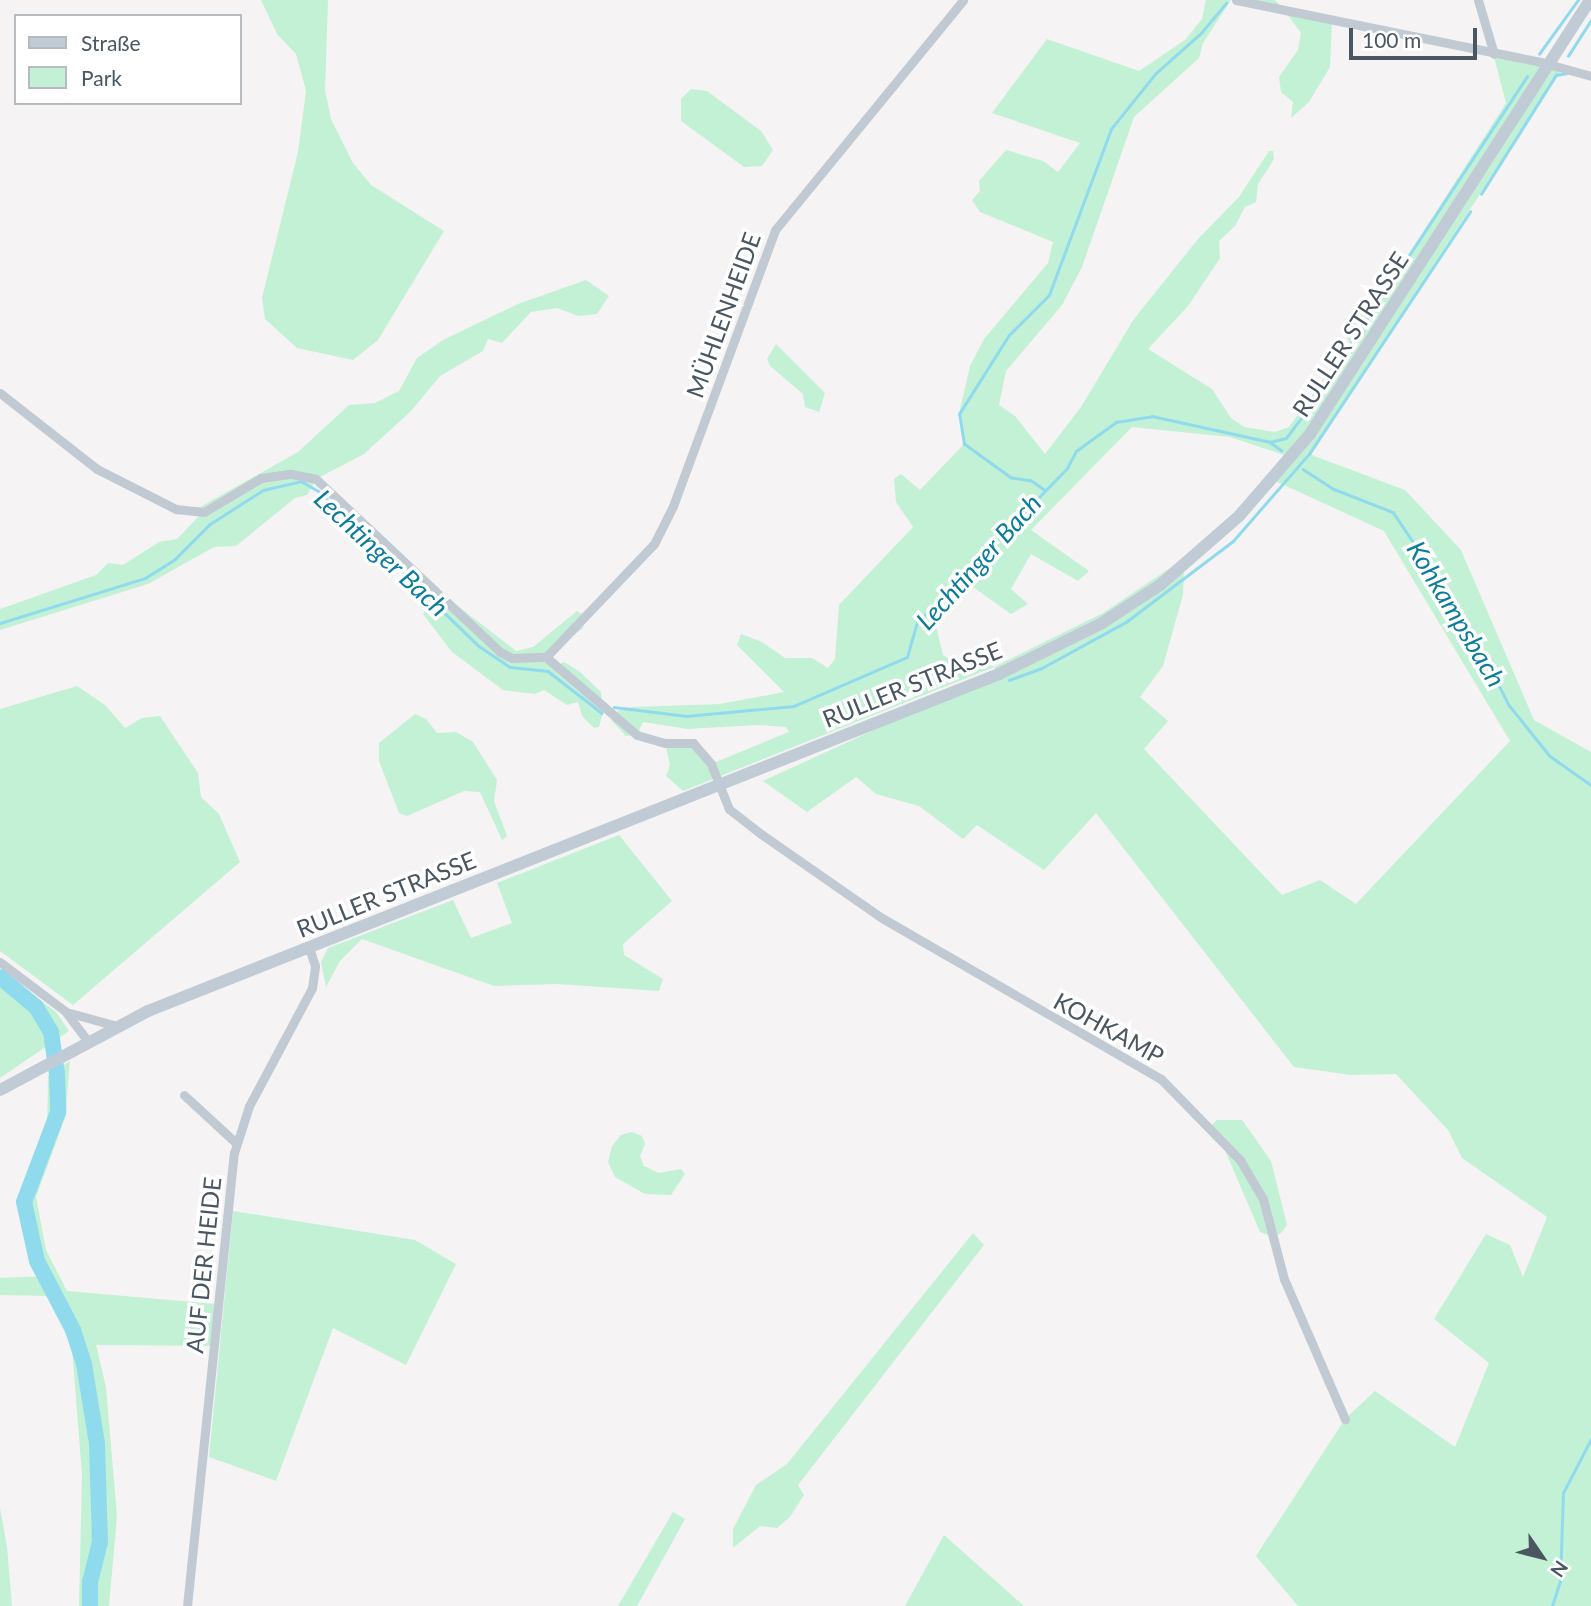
<!DOCTYPE html>
<meta charset="utf-8">
<style>
body{margin:0}
#map{position:relative;width:1591px;height:1606px;overflow:hidden;background:#f5f3f3;font-family:Lato,sans-serif}
div>[style]{position:absolute}
[style*='--x']{left:calc(var(--x)*1px);top:calc(var(--y)*1px);width:calc(var(--w)*1px);rotate:calc(var(--a)*1deg)}
.green>*{inset:0;background:#c3f1d5}
.stream>*{height:2.5px;margin:-1.25px;padding:0 1.25px;transform-origin:1.25px;border-radius:1.25px;background:#90daee}
.river>*{height:16px;margin:-8px;padding:0 8px;transform-origin:8px;border-radius:8px;background:#90daee}
.street>*{height:9px;margin:-4.5px;padding:0 4.5px;transform-origin:4.5px;border-radius:4.5px;background:#c1cad2}
.secondary>*{height:12px;margin:-6px;padding:0 6px;transform-origin:6px;border-radius:6px;background:#c1cbd6}
span{translate:-50% -50%;white-space:nowrap;text-align:center;line-height:1.15;-webkit-text-stroke:7px #fff;paint-order:stroke}
.street-label{font-size:24px;color:#4a5661}
.water-label{font-size:26px;color:#0c7c9b;font-style:italic}
.legend{position:absolute;left:14px;top:14px;width:228px;height:91px;box-sizing:border-box;background:#fff;border:2px solid #b7bbc0;margin:0;padding:9px 12px;list-style:none;font-size:21px;color:#4a5661}
.legend li{display:flex;align-items:center;gap:14px;height:35px}
.legend b{width:35px;border:2px solid #b7bbc0}
.north{position:absolute;left:1507px;top:1522px;width:70px;height:70px;-webkit-text-stroke:5px #fff;paint-order:stroke;rotate:125deg;font-size:19px;font-weight:700;line-height:28px;text-align:center;color:#4a5661}
.north::after{content:'';display:block;margin:auto;width:24px;height:32px;background:#4a5661;clip-path:polygon(50% 0,100% 100%,50% 72%,0 100%)}
.scale{position:absolute;left:1349px;top:28px;width:128px;height:32px;box-sizing:border-box;border:4px solid #4a5661;border-top:0;padding-left:9px;font-size:21px;line-height:24px;white-space:nowrap;color:#4a5661;-webkit-text-stroke:5px #fff;paint-order:stroke}
</style>
<div id="map">
<div class="green">
<i style="clip-path:polygon(261px 0,328px 0,325px 90px,331px 119px,353px 163px,371px 185px,444px 231px,378px 340px,353px 360px,297px 348px,265px 319px,262px 298px,298px 152px,306px 91px,296px 54px,277px 34px)"></i>
<i style="clip-path:polygon(evenodd,1206px 0,1231px 0,1203px 43px,1199px 58px,1134px 117px,1082px 267px,1062px 305px,1006px 371px,999px 405px,1015px 416px,1045px 454px,1081px 407px,1134px 319px,1198px 239px,1239px 197px,1269px 151px,1273px 151px,1274px 159px,1258px 184px,1256px 202px,1245px 207px,1235px 226px,1219px 241px,1220px 258px,1188px 306px,1148px 349px,1212px 389px,1231px 418px,1244px 427px,1275px 432px,1289px 427px,1350px 343px,1342px 331px,1345px 319px,1354px 310px,1369px 316px,1506px 103px,1494px 57px,1561px 71px,1309px 454px,1405px 490px,1461px 550px,1534px 720px,1591px 752px,1591px 1606px,1298px 1606px,1256px 1556px,1345px 1419px,1375px 1391px,1455px 1447px,1489px 1363px,1434px 1319px,1486px 1234px,1510px 1245px,1523px 1277px,1547px 1217px,1462px 1158px,1448px 1130px,1396px 1074px,1351px 1075px,1294px 1067px,1096px 813px,1044px 870px,977px 825px,963px 839px,919px 806px,876px 794px,856px 777px,807px 812px,763px 781px,998px 673px,994px 667px,683px 791px,666px 776px,670px 765px,665px 743px,693px 743px,711px 764px,789px 732px,786px 727px,757px 725px,688px 729px,643px 722px,637px 735px,626px 736px,611px 720px,619px 710px,633px 707px,720px 704px,784px 692px,737px 645px,741px 634px,762px 642px,785px 658px,812px 658px,828px 668px,835px 659px,839px 605px,913px 527px,896px 502px,894px 479px,901px 474px,920px 490px,964px 444px,959px 414px,970px 366px,984px 339px,1048px 263px,1053px 242px,980px 212px,972px 200px,980px 191px,979px 181px,1006px 150px,1043px 161px,1058px 172px,1080px 143px,992px 113px,1047px 39px,1139px 71px,1185px 40px,1202px 19px,1206px 0,1132px 427px,1230px 437px,1284px 455px,1273px 480px,1384px 531px,1510px 741px,1356px 904px,1320px 880px,1282px 895px,1144px 749px,1168px 721px,1140px 697px,1163px 666px,1183px 595px,1184px 567px,1173px 566px,1103px 613px,994px 667px,975px 652px,952px 661px,943px 655px,934px 618px,973px 587px,1011px 614px,1028px 604px,1011px 589px,1031px 554px,1078px 581px,1089px 571px,1031px 530px,1132px 427px)"></i>
<i style="clip-path:polygon(1236px 0,1275px 0,1284px 10px,1332px 20px,1330px 67px,1309px 102px,1291px 118px,1293px 102px,1281px 92px,1279px 77px,1298px 50px,1301px 33px,1284px 10px)"></i>
<i style="clip-path:polygon(691px 89px,707px 91px,761px 131px,773px 150px,762px 166px,744px 167px,681px 121px,681px 99px)"></i>
<i style="clip-path:polygon(586px 280px,609px 296px,597px 314px,578px 316px,557px 308px,531px 312px,502px 343px,488px 339px,483px 351px,440px 376px,411px 411px,364px 454px,316px 479px,307px 495px,295px 498px,236px 546px,214px 547px,148px 584px,0 630px,0 609px,96px 575px,108px 563px,123px 565px,159px 542px,177px 539px,203px 512px,200px 507px,298px 452px,349px 405px,375px 403px,399px 391px,417px 358px,443px 340px,518px 304px)"></i>
<i style="clip-path:polygon(776px 344px,825px 393px,819px 412px,805px 407px,803px 394px,770px 366px,767px 359px)"></i>
<i style="clip-path:polygon(450px 600px,516px 651px,533px 647px,577px 611px,585px 616px,583px 628px,546px 657px,556px 666px,564px 662px,580px 672px,601px 692px,603px 713px,599px 727px,594px 728px,582px 716px,578px 702px,567px 705px,544px 690px,535px 694px,503px 690px,452px 652px,423px 614px,430px 605px)"></i>
<i style="clip-path:polygon(77px 686px,105px 705px,125px 728px,142px 718px,160px 716px,198px 773px,201px 797px,219px 814px,240px 862px,73px 1005px,0 951px,0 709px)"></i>
<i style="clip-path:polygon(415px 714px,426px 719px,437px 733px,456px 732px,473px 742px,497px 780px,494px 801px,507px 836px,502px 840px,480px 792px,464px 791px,407px 816px,399px 813px,379px 761px,379px 743px)"></i>
<i style="clip-path:polygon(619px 835px,672px 901px,623px 944px,624px 955px,663px 979px,659px 991px,558px 984px,494px 986px,362px 939px,340px 961px,326px 987px,321px 962px,328px 948px,453px 900px,471px 938px,512px 923px,497px 883px)"></i>
<i style="clip-path:polygon(0 970px,56px 1012px,69px 1031px,0 1078px)"></i>
<i style="clip-path:polygon(70px 1061px,65px 1118px,36px 1197px,46px 1250px,67px 1291px,216px 1304px,212px 1346px,96px 1345px,106px 1387px,117px 1516px,109px 1606px,79px 1606px,82px 1474px,72px 1348px,50px 1296px,0 1295px,0 1278px,44px 1276px,24px 1202px,47px 1138px,48px 1076px)"></i>
<i style="clip-path:polygon(1217px 1120px,1242px 1120px,1271px 1161px,1287px 1225px,1281px 1233px,1273px 1237px,1260px 1232px,1221px 1141px,1208px 1128px)"></i>
<i style="clip-path:polygon(632px 1132px,642px 1136px,645px 1144px,640px 1156px,644px 1166px,659px 1173px,681px 1169px,685px 1174px,671px 1195px,645px 1194px,615px 1177px,608px 1162px,612px 1146px,621px 1135px)"></i>
<i style="clip-path:polygon(233px 1211px,415px 1240px,456px 1264px,406px 1365px,333px 1328px,276px 1481px,209px 1457px)"></i>
<i style="clip-path:polygon(973px 1233px,984px 1245px,798px 1485px,804px 1495px,790px 1517px,777px 1528px,760px 1526px,733px 1548px,733px 1529px,756px 1485px,787px 1464px)"></i>
<i style="clip-path:polygon(0 1508px,7px 1547px,12px 1606px,0 1606px)"></i>
<i style="clip-path:polygon(673px 1512px,685px 1519px,637px 1606px,618px 1606px)"></i>
<i style="clip-path:polygon(944px 1535px,1024px 1606px,905px 1606px)"></i>
</div>
<div class="stream">
<i style="--x:1539;--y:54;--w:67;--a:-54.2"></i>
<i style="--x:1568;--y:56;--w:43;--a:-57.4"></i>
<i style="--x:1481;--y:194;--w:141;--a:-57.8"></i>
<i style="--x:1556;--y:75;--w:11;--a:-10"></i>
<i style="--x:1270;--y:442;--w:16;--a:-14"></i>
<i style="--x:1286;--y:438;--w:39;--a:-53"></i>
<i style="--x:1309;--y:407;--w:396;--a:-56.6"></i>
<i style="--x:1303;--y:469;--w:37;--a:33"></i>
<i style="--x:1334;--y:489;--w:63;--a:21.3"></i>
<i style="--x:1393;--y:512;--w:129;--a:56.1"></i>
<i style="--x:1465;--y:619;--w:97;--a:62.9"></i>
<i style="--x:1509;--y:705;--w:65;--a:51.2"></i>
<i style="--x:1550;--y:756;--w:50;--a:35.3"></i>
<i style="--x:1044;--y:490;--w:16;--a:-145"></i>
<i style="--x:1031;--y:481;--w:20;--a:-171"></i>
<i style="--x:1011;--y:478;--w:58;--a:-144.1"></i>
<i style="--x:964;--y:444;--w:30;--a:-99"></i>
<i style="--x:959;--y:414;--w:93;--a:-57.7"></i>
<i style="--x:1009;--y:335;--w:57;--a:-45"></i>
<i style="--x:1049;--y:295;--w:177;--a:-69.5"></i>
<i style="--x:1111;--y:129;--w:70;--a:-51.3"></i>
<i style="--x:1155;--y:74;--w:62;--a:-41.7"></i>
<i style="--x:1201;--y:33;--w:39;--a:-50"></i>
<i style="--x:0;--y:623;--w:152;--a:-17.2"></i>
<i style="--x:145;--y:578;--w:36;--a:-32"></i>
<i style="--x:175;--y:559;--w:49;--a:-45"></i>
<i style="--x:210;--y:524;--w:63;--a:-32.7"></i>
<i style="--x:263;--y:490;--w:39;--a:-13"></i>
<i style="--x:301;--y:481;--w:22;--a:30"></i>
<i style="--x:320;--y:492;--w:221;--a:44.1"></i>
<i style="--x:479;--y:646;--w:37;--a:34"></i>
<i style="--x:510;--y:667;--w:38;--a:6"></i>
<i style="--x:548;--y:671;--w:68;--a:37.9"></i>
<i style="--x:1009;--y:680;--w:33;--a:-20"></i>
<i style="--x:1040;--y:669;--w:98;--a:-28.7"></i>
<i style="--x:1126;--y:622;--w:134;--a:-37.1"></i>
<i style="--x:1233;--y:541;--w:116;--a:-48.9"></i>
<i style="--x:1309;--y:454;--w:291;--a:-56.4"></i>
<i style="--x:614;--y:707;--w:73;--a:7.1"></i>
<i style="--x:686;--y:716;--w:108;--a:-5.3"></i>
<i style="--x:794;--y:706;--w:123;--a:-23.4"></i>
<i style="--x:907;--y:657;--w:35;--a:-74"></i>
<i style="--x:917;--y:623;--w:216;--a:-45.9"></i>
<i style="--x:1067;--y:468;--w:19;--a:-62"></i>
<i style="--x:1076;--y:451;--w:49;--a:-35.9"></i>
<i style="--x:1116;--y:422;--w:36;--a:-9"></i>
<i style="--x:1152;--y:416;--w:121;--a:12.4"></i>
<i style="--x:1270;--y:442;--w:14;--a:36"></i>
<i style="--x:1552;--y:1606;--w:25;--a:-72"></i>
<i style="--x:1560;--y:1582;--w:89;--a:-88.1"></i>
<i style="--x:1563;--y:1493;--w:61;--a:-62.6"></i>
</div>
<div class="river">
<i style="--x:0;--y:977;--w:47;--a:39.8"></i>
<i style="--x:36;--y:1007;--w:29;--a:59"></i>
<i style="--x:51;--y:1032;--w:42;--a:81.9"></i>
<i style="--x:57;--y:1074;--w:38;--a:88"></i>
<i style="--x:58;--y:1112;--w:96;--a:110.7"></i>
<i style="--x:24;--y:1202;--w:60;--a:77.6"></i>
<i style="--x:37;--y:1261;--w:78;--a:62.4"></i>
<i style="--x:73;--y:1330;--w:36;--a:72"></i>
<i style="--x:84;--y:1364;--w:80;--a:80.7"></i>
<i style="--x:97;--y:1443;--w:99;--a:88.3"></i>
<i style="--x:100;--y:1542;--w:41;--a:104"></i>
<i style="--x:90;--y:1582;--w:24;--a:90"></i>
</div>
<div class="street">
<i style="--x:1236;--y:0;--w:311;--a:11.5"></i>
<i style="--x:1541;--y:62;--w:52;--a:15.6"></i>
<i style="--x:1478;--y:0;--w:56;--a:73.5"></i>
<i style="--x:0;--y:393;--w:123;--a:38.1"></i>
<i style="--x:97;--y:469;--w:89;--a:26.9"></i>
<i style="--x:176;--y:509;--w:28;--a:6"></i>
<i style="--x:204;--y:512;--w:66;--a:-30.8"></i>
<i style="--x:261;--y:478;--w:30;--a:-8"></i>
<i style="--x:291;--y:474;--w:25;--a:11"></i>
<i style="--x:316;--y:479;--w:253;--a:43.2"></i>
<i style="--x:500;--y:652;--w:13;--a:27"></i>
<i style="--x:512;--y:658;--w:34;--a:-2"></i>
<i style="--x:546;--y:657;--w:120;--a:40.6"></i>
<i style="--x:637;--y:735;--w:29;--a:16"></i>
<i style="--x:665;--y:743;--w:28;--a:0"></i>
<i style="--x:693;--y:743;--w:28;--a:49"></i>
<i style="--x:711;--y:764;--w:48;--a:68.2"></i>
<i style="--x:729;--y:809;--w:41;--a:38"></i>
<i style="--x:761;--y:834;--w:147;--a:34.8"></i>
<i style="--x:882;--y:918;--w:322;--a:30"></i>
<i style="--x:1161;--y:1079;--w:113;--a:45.7"></i>
<i style="--x:1240;--y:1160;--w:45;--a:59.5"></i>
<i style="--x:1263;--y:1199;--w:83;--a:75.3"></i>
<i style="--x:1284;--y:1279;--w:153;--a:66.5"></i>
<i style="--x:546;--y:657;--w:156;--a:-46.3"></i>
<i style="--x:654;--y:544;--w:42;--a:-63.4"></i>
<i style="--x:673;--y:506;--w:294;--a:-69.7"></i>
<i style="--x:775;--y:230;--w:297;--a:-50.7"></i>
<i style="--x:0;--y:962;--w:81;--a:37"></i>
<i style="--x:65;--y:1011;--w:36;--a:53"></i>
<i style="--x:70;--y:1013;--w:49;--a:15.5"></i>
<i style="--x:184;--y:1095;--w:71;--a:42.7"></i>
<i style="--x:187;--y:1606;--w:455;--a:-84.1"></i>
<i style="--x:234;--y:1153;--w:49;--a:-72.3"></i>
<i style="--x:249;--y:1106;--w:134;--a:-61.9"></i>
<i style="--x:312;--y:988;--w:22;--a:-82"></i>
<i style="--x:315;--y:966;--w:20;--a:-108"></i>
</div>
<div class="secondary">
<i style="--x:0;--y:1090;--w:168;--a:-28.1"></i>
<i style="--x:148;--y:1011;--w:915;--a:-21.6"></i>
<i style="--x:999;--y:674;--w:115;--a:-26.3"></i>
<i style="--x:1102;--y:623;--w:69;--a:-33.2"></i>
<i style="--x:1160;--y:585;--w:105;--a:-41.1"></i>
<i style="--x:1239;--y:516;--w:108;--a:-49.1"></i>
<i style="--x:1310;--y:434;--w:516;--a:-57.17"></i>
</div>
<div class="street-label">
<span style="left:723px;top:315px;rotate:-70deg">MÜHLENHEIDE</span>
<span style="left:1350px;top:334px;rotate:-57deg">RULLER STRASSE</span>
<span style="left:912px;top:684px;rotate:-22deg">RULLER STRASSE</span>
<span style="left:386px;top:894px;rotate:-22deg">RULLER STRASSE</span>
<span style="left:1109px;top:1028px;rotate:29deg">KOHKAMP</span>
<span style="left:203px;top:1265px;rotate:-84deg">AUF DER HEIDE</span>
</div>
<div class="water-label">
<span style="left:381px;top:553px;rotate:43deg">Lechtinger Bach</span>
<span style="left:979px;top:562px;rotate:-48deg">Lechtinger Bach</span>
<span style="left:1456px;top:614px;rotate:59deg">Kohkampsbach</span>
</div>
<ul class="legend">
<li><b style="height:9px;background:#c1cbd6"></b>Straße</li>
<li><b style="height:19px;background:#c3f1d5"></b>Park</li>
</ul>
<div class="north">N</div>
<div class="scale">100 m</div>
</div>
